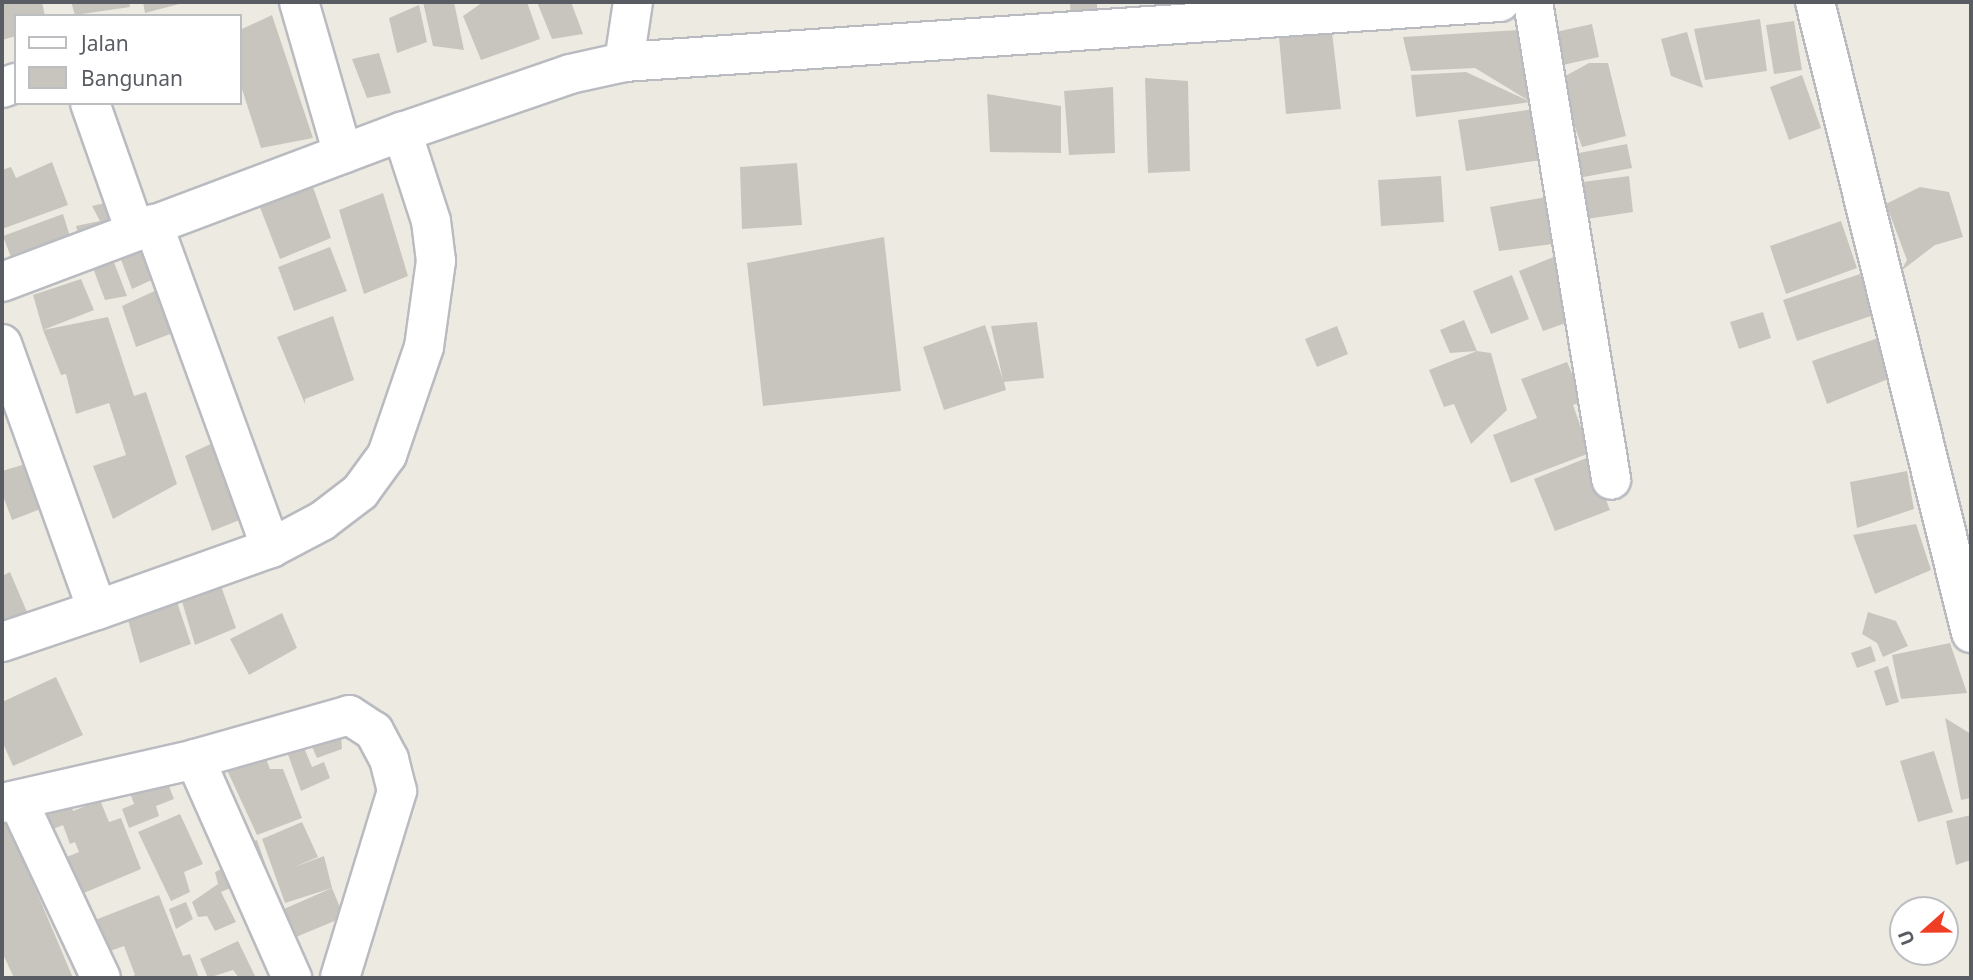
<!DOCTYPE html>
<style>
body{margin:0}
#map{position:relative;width:1973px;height:980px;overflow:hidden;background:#edebe1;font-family:"Noto Sans",sans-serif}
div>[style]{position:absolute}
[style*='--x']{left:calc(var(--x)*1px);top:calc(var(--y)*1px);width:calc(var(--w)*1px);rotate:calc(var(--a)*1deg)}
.building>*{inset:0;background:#c8c5be}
.roads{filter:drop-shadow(2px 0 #b9bbc1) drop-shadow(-2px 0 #b9bbc1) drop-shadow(0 2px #b9bbc1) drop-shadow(0 -2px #b9bbc1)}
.minor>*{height:38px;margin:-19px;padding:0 19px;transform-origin:19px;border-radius:19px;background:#fff}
span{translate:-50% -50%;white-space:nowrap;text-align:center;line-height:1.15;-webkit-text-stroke:5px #fff;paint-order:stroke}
.frame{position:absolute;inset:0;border:4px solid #595d63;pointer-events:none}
.legend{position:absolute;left:14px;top:14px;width:228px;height:91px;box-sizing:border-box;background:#fff;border:2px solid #bdbec1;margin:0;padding:9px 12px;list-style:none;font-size:21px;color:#595d63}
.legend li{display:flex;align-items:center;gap:14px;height:35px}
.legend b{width:35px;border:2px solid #bdbec1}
.north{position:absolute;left:1889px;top:896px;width:70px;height:70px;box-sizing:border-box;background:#fff;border:2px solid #bdbec1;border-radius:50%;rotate:249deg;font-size:19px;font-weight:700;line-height:28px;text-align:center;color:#595d63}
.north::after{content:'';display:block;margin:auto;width:24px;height:32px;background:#f03e24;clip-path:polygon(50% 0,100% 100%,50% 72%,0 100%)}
</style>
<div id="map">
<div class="building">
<i style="clip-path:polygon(2px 2px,42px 2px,45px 16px,16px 16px,16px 36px,2px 40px)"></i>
<i style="clip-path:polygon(71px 2px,129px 2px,130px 7px,75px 15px)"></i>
<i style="clip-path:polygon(143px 2px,183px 2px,183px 3px,145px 13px)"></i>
<i style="clip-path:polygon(423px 2px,454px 2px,464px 50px,433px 46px)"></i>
<i style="clip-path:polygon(483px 2px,527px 2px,540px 39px,481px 60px,463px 16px)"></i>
<i style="clip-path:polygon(537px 2px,571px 2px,583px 34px,552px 39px)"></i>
<i style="clip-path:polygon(1070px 2px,1097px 2px,1097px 21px,1071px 21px)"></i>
<i style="clip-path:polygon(419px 5px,427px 42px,397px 53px,389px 18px)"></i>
<i style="clip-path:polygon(272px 15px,313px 138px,261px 148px,240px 83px,240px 30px)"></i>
<i style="clip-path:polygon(1760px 19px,1767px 71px,1705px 80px,1694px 29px)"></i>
<i style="clip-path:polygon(1794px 21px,1802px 70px,1774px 74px,1766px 25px)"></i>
<i style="clip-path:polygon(1592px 24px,1599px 57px,1558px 66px,1551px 33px)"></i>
<i style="clip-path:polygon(1519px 30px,1531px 102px,1475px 68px,1411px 71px,1403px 37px)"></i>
<i style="clip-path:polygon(1332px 32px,1341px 109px,1286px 114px,1279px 37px)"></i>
<i style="clip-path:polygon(1687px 32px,1703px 88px,1671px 76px,1661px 39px)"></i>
<i style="clip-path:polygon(379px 53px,391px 93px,367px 98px,352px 59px)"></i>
<i style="clip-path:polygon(1589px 63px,1608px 63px,1626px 136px,1582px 147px,1558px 80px)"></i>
<i style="clip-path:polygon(1466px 72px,1531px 102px,1416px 117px,1411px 75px)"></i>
<i style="clip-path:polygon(1802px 75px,1821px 128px,1789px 140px,1770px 87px)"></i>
<i style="clip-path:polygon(1145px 78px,1188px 81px,1190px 171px,1148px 173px)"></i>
<i style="clip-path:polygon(1113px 87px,1115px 153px,1069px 155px,1064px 91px)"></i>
<i style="clip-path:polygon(987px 94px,1061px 106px,1061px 153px,990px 152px)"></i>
<i style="clip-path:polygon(1535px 109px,1542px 160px,1466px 171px,1458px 120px)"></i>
<i style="clip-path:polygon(1627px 144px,1632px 168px,1573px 179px,1568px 155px)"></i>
<i style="clip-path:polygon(52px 162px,68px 205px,2px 229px,2px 170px,11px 167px,16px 178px)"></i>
<i style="clip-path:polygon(797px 163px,802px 225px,742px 229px,740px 167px)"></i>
<i style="clip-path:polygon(1441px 176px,1444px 222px,1381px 226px,1378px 180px)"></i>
<i style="clip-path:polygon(1629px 176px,1633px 212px,1580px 220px,1575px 183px)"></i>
<i style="clip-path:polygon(313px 187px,331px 238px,280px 259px,259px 205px)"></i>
<i style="clip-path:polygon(1920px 187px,1949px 192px,1963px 237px,1935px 245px,1901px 271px,1907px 260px,1886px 204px)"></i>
<i style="clip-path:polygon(383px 193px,408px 276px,364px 294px,339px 210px)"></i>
<i style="clip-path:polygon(1552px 196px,1560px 243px,1499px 251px,1490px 207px)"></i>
<i style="clip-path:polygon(105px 203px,112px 228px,80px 242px,76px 226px,100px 221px,92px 206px)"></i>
<i style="clip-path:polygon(63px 214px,73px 246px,15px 268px,3px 236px)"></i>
<i style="clip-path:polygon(1841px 221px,1857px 268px,1786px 294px,1770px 246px)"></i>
<i style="clip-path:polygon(884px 237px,901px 391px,763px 406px,747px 263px)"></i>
<i style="clip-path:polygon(139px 239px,156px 278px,132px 289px,117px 249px)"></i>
<i style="clip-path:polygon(108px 247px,127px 296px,105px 300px,88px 255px)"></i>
<i style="clip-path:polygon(330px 247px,347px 291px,294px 311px,278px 267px)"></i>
<i style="clip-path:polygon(1556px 256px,1580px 318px,1543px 331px,1519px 271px)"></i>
<i style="clip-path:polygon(1860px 274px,1874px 315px,1797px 341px,1783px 300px)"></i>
<i style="clip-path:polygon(1512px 275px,1529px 319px,1491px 334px,1473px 291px)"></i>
<i style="clip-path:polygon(81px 279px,94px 310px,43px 330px,33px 295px)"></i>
<i style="clip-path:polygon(161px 288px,178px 331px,136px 347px,122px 306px)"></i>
<i style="clip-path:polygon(1763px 312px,1771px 338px,1739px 349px,1730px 322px)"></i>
<i style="clip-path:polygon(333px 316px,354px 380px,305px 399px,305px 404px,277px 337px)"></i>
<i style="clip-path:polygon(108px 317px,134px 396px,146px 392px,177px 484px,113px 519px,93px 466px,126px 455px,109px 403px,76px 414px,66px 374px,61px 375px,43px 330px)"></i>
<i style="clip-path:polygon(1464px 320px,1477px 351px,1450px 353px,1440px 330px)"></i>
<i style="clip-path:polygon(1037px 322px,1044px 378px,1004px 382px,1006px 390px,944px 410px,923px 347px,985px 325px,1003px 380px,991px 326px)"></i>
<i style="clip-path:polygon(1337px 326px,1348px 354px,1317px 367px,1305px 339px)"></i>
<i style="clip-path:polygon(1878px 338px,1893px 377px,1827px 404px,1812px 361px)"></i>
<i style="clip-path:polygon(1477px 351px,1491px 353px,1507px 410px,1471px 444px,1454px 404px,1444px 407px,1429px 370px)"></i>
<i style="clip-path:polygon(1567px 362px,1584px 401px,1573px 405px,1590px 453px,1511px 483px,1493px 435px,1537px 418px,1521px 379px)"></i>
<i style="clip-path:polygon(221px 439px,252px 515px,212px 531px,185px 456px)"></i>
<i style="clip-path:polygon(1589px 457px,1610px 510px,1555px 531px,1534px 479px)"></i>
<i style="clip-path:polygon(39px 460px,51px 505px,12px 520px,2px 493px,2px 471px)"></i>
<i style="clip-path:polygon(1907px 471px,1914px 509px,1857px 528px,1850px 482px)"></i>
<i style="clip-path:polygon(1916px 524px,1931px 570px,1875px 594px,1853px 535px)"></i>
<i style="clip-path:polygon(10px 572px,30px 619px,2px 623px,2px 576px)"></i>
<i style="clip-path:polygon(216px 572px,236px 628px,195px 645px,178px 588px)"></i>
<i style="clip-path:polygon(173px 590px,191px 644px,140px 663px,126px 613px)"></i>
<i style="clip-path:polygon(1868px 612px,1896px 621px,1908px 646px,1883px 657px,1877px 643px,1862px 634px)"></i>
<i style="clip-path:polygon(282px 613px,297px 648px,249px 675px,230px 639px)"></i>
<i style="clip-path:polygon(1950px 643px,1967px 693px,1901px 699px,1892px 655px)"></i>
<i style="clip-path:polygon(1871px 646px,1876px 661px,1857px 668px,1851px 653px)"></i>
<i style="clip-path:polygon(1888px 666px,1899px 702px,1886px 706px,1874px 671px)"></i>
<i style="clip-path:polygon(56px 677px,83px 735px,13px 766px,2px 741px,2px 702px)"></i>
<i style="clip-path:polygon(1945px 718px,1971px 734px,1971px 798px,1961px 800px)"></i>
<i style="clip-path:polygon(341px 735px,342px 749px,317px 758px,310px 742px)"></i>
<i style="clip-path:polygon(301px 740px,312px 767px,324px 762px,330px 778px,301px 791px,285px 746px)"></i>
<i style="clip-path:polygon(1934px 751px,1953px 812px,1918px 822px,1900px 761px)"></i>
<i style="clip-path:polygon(264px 754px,270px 769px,283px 769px,302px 818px,257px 835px,227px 770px)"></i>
<i style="clip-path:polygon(165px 776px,174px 799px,156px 806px,159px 816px,129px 828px,122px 809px,134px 804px,130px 793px)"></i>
<i style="clip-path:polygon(69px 800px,73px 811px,100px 800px,109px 822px,121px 818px,141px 869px,79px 895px,64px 858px,79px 852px,75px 842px,70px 844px,63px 825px,48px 831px,41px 811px)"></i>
<i style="clip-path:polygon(180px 814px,203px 864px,184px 872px,190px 892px,171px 901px,138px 832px)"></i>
<i style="clip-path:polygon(1971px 815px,1971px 860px,1956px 865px,1946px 821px)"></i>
<i style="clip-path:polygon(6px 819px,73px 978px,14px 978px,2px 952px,2px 820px)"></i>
<i style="clip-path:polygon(302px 822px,318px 857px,292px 868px,324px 856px,332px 888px,285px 903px,262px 839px)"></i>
<i style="clip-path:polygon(257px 840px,269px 875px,258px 877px,242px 844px)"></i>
<i style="clip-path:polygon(226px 867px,233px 887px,221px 892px,236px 922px,215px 931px,207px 916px,198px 917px,192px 902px,218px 884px,215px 872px)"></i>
<i style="clip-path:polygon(332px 888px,344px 917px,289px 940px,277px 912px)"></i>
<i style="clip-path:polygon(159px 895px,183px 956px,190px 954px,199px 978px,128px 978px,135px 975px,124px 946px,102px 954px,90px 922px)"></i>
<i style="clip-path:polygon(186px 902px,193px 919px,176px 929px,169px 909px)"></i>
<i style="clip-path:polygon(238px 941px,256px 978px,239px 978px,233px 970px,208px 978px,200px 959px)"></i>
</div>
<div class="roads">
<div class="minor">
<i style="--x:299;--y:2;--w:158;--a:73.9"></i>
<i style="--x:1533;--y:2;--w:484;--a:80.7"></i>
<i style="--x:1815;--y:2;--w:650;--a:76.11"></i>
<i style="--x:624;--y:62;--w:61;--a:-81.5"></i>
<i style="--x:2;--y:88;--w:15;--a:-20"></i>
<i style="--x:90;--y:103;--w:136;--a:70.6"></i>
<i style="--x:153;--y:224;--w:345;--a:70"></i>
<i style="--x:2;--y:282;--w:427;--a:-20.6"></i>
<i style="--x:402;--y:132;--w:178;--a:-19"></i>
<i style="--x:570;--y:74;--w:55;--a:-12.5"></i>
<i style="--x:624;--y:62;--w:878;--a:-3.92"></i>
<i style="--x:2;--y:344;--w:282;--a:70.3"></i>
<i style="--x:97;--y:610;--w:100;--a:161.4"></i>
<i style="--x:97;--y:610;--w:185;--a:-19.6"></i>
<i style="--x:271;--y:548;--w:58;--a:-27.9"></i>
<i style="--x:322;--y:521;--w:48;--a:-37.3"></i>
<i style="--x:360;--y:492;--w:46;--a:-53.9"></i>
<i style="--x:387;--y:455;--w:114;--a:-71.1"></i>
<i style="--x:424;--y:347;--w:87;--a:-82.1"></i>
<i style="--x:436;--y:261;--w:40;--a:-97.1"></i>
<i style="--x:431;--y:221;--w:94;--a:-108"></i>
<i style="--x:195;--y:759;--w:240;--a:66.1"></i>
<i style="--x:18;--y:801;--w:195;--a:64.9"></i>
<i style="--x:2;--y:803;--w:198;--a:-12.8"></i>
<i style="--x:195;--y:759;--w:160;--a:-15.9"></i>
<i style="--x:349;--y:715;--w:30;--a:33"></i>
<i style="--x:374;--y:731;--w:32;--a:62"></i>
<i style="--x:389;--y:759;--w:33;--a:76"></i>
<i style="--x:397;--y:791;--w:195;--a:107"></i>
</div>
</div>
<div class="frame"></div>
<ul class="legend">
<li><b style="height:9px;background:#fff"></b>Jalan</li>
<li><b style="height:19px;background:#c8c5be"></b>Bangunan</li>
</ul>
<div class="north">U</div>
</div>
